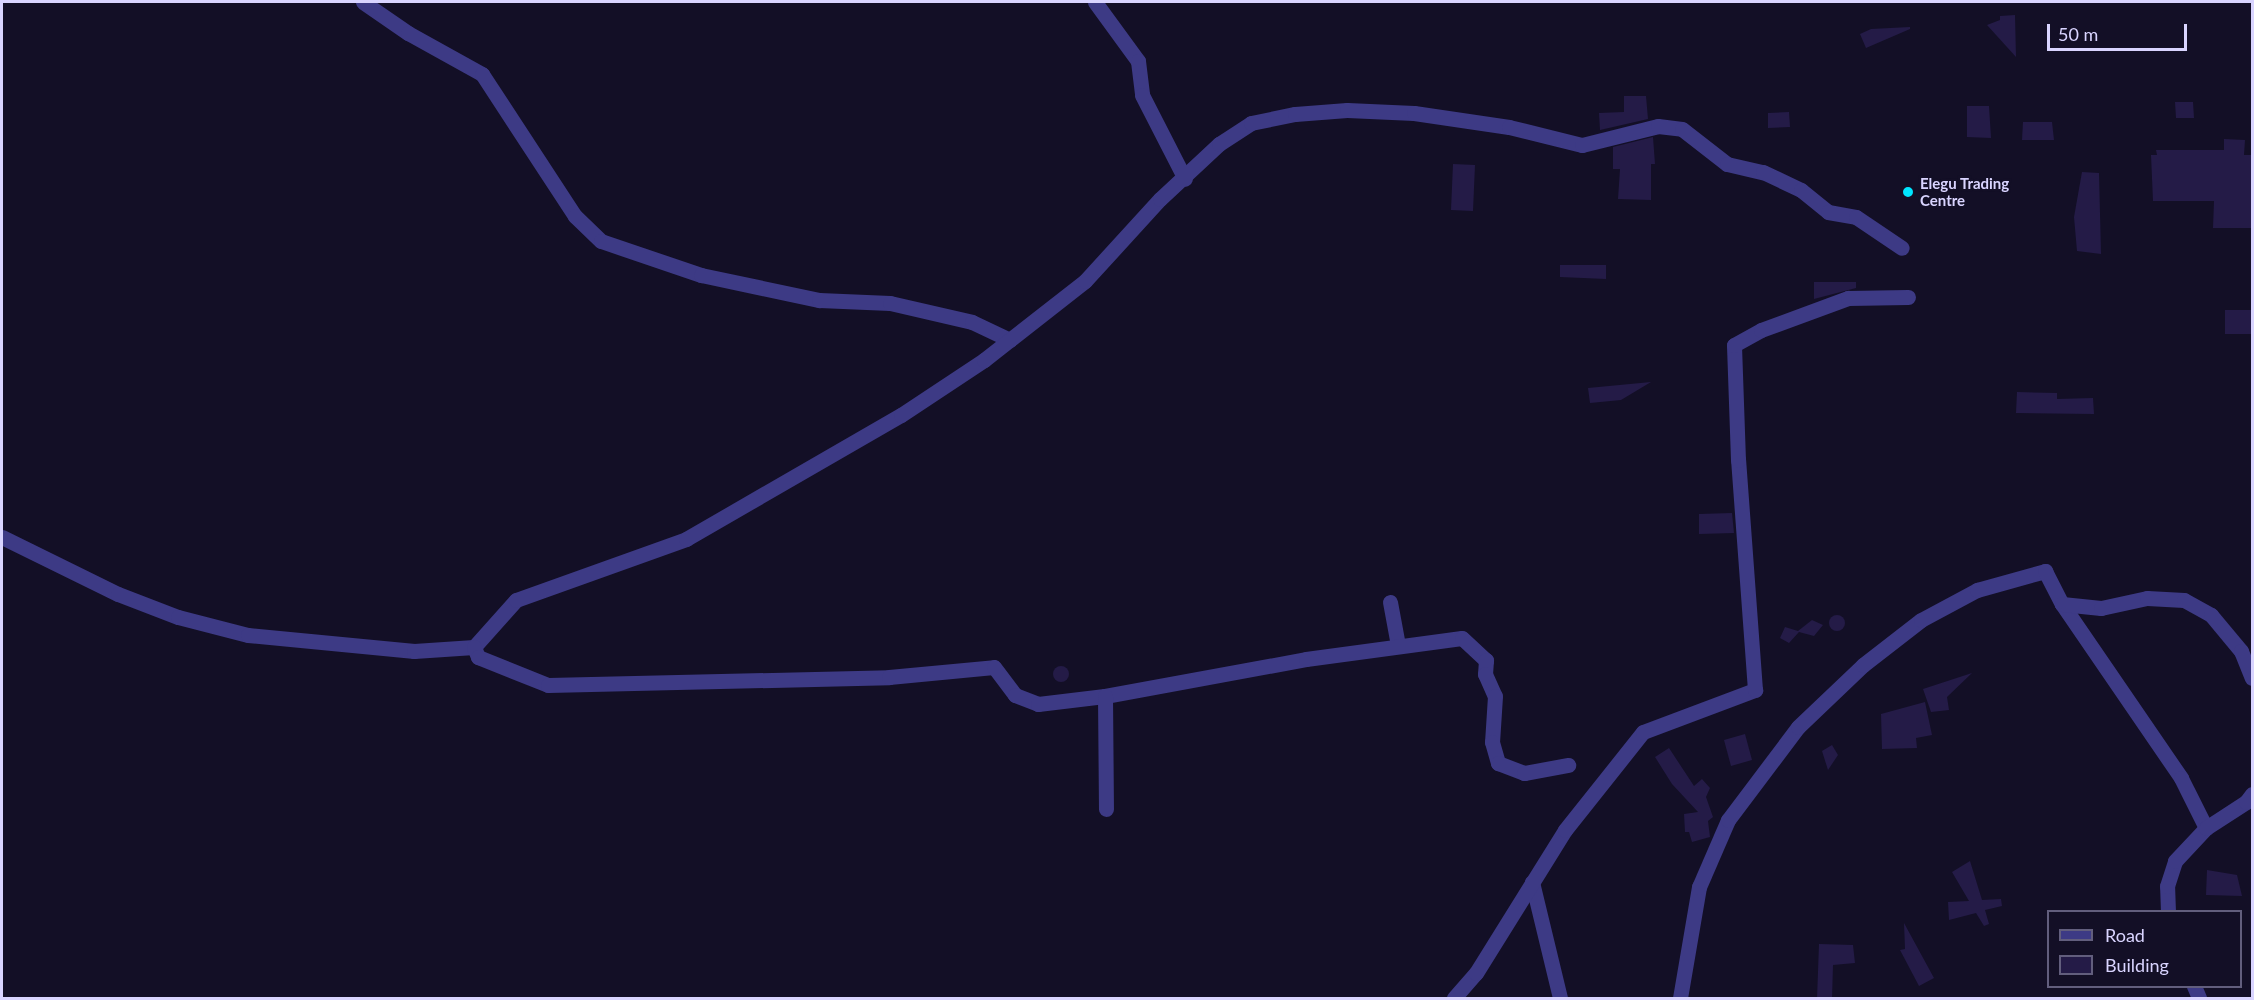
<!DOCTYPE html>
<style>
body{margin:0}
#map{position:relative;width:2254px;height:1000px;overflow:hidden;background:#130f26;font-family:Lato,sans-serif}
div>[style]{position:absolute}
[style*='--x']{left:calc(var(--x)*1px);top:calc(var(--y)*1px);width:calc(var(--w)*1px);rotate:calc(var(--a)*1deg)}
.building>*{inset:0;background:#241b47}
.round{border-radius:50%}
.street>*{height:15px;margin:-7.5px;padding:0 7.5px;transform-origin:7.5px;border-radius:7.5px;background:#3d3a85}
.dots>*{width:16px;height:16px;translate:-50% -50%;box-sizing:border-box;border:3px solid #130f26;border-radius:50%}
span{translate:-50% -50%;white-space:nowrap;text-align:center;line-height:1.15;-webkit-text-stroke:4.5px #130f26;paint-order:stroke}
.poi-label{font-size:15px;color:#d9d4ff;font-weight:700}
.left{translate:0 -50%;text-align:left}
.frame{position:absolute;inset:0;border:3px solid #d9d4ff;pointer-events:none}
.legend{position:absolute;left:2047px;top:910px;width:195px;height:78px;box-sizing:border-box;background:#130f26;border:2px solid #625e7d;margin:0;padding:8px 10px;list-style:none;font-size:18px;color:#d9d4ff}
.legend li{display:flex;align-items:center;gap:12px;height:30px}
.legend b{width:30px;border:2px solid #625e7d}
.scale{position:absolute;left:2047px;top:24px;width:140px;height:27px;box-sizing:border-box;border:3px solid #d9d4ff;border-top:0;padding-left:8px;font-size:18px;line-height:21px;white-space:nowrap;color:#d9d4ff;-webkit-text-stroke:4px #130f26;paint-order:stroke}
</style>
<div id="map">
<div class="building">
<i style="clip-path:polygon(2015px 15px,2016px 57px,1987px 25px,2000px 20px,2000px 16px)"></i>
<i style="clip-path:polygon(1871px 29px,1910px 27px,1910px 29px,1866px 48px,1860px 34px)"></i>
<i style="clip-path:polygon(1624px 96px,1646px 96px,1648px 119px,1600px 130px,1599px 113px,1624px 112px)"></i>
<i style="clip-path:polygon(2175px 102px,2193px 102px,2194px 118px,2176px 118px)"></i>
<i style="clip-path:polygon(1967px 106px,1989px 106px,1991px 138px,1967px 137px)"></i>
<i style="clip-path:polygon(1789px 112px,1790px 127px,1768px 128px,1768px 113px)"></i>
<i style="clip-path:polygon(2023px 122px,2052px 122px,2054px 140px,2022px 140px)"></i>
<i style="clip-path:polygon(1653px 137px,1655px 164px,1651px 164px,1651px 200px,1618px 199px,1620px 169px,1613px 169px,1613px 147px)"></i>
<i style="clip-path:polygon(2224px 139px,2245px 140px,2244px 155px,2253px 155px,2253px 228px,2213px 228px,2214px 201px,2153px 201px,2151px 155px,2157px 155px,2156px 150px,2224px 150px)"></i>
<i style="clip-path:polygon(1453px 164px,1475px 165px,1473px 211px,1451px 210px)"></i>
<i style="clip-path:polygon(2082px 172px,2099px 173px,2101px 254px,2077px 251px,2074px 217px)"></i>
<i style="clip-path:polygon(1560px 265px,1606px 265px,1606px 279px,1560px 277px)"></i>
<i style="clip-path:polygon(1814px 282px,1856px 282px,1856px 288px,1814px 299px)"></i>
<i style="clip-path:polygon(2225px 310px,2253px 310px,2253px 334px,2225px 334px)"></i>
<i style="clip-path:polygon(1651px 382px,1621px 400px,1590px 403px,1588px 388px)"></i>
<i style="clip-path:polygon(2017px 392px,2057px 393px,2057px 399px,2093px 398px,2094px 414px,2016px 413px)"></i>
<i style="clip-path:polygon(1732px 513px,1734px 533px,1699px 534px,1699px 514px)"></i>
<i class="round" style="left:1829px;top:615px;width:16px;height:16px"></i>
<i style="clip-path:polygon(1812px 620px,1823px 625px,1814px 636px,1799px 632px,1789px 643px,1780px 638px,1785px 627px,1798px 631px)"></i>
<i class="round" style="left:1053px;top:666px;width:16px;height:16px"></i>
<i style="clip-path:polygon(1972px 673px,1947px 697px,1949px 710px,1931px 712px,1923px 689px)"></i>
<i style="clip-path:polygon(1925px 702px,1932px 735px,1916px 738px,1917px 748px,1882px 749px,1881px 714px)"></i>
<i style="clip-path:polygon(1745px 734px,1752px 760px,1731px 766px,1724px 740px)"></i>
<i style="clip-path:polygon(1832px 745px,1838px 755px,1828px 770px,1822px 751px)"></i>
<i style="clip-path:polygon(1669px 748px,1694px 786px,1702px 779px,1710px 788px,1706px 797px,1713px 817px,1708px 821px,1710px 837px,1692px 842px,1689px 832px,1685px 832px,1684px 814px,1698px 812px,1672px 784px,1655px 757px)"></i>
<i style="clip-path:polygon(1970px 861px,1982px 900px,2001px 899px,2002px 906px,1985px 910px,1989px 924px,1984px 926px,1976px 913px,1949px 920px,1948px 902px,1969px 901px,1952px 872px)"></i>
<i style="clip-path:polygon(2207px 870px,2237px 875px,2242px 896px,2206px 895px)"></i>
<i style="clip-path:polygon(1904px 923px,1934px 978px,1919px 986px,1900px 950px,1905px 949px)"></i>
<i style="clip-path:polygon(1819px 944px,1853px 945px,1855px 963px,1833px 965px,1832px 999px,1817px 999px)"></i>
</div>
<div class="street">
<i style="--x:363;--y:2;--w:55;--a:34.6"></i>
<i style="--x:408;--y:33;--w:85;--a:29"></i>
<i style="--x:482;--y:74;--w:170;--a:56.8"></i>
<i style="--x:575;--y:216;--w:36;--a:44"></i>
<i style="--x:601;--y:241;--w:106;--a:18.8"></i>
<i style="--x:701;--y:275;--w:121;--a:12"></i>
<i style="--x:819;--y:300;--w:71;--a:2.4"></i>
<i style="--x:890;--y:303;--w:84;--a:13"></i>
<i style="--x:972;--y:322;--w:42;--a:25.3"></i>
<i style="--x:1095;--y:2;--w:73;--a:53.9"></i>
<i style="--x:1138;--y:61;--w:34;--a:83"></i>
<i style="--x:1142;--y:95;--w:94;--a:62.9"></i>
<i style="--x:2;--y:537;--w:129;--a:26.2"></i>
<i style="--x:118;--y:594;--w:64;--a:21"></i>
<i style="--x:178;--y:617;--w:72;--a:14.4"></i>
<i style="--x:248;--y:635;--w:167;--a:5.5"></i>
<i style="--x:414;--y:651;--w:60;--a:-3.8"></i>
<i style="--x:474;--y:647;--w:63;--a:-48.2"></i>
<i style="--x:516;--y:600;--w:181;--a:-19.7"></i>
<i style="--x:686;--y:539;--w:248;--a:-30"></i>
<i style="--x:901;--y:415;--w:100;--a:-33.5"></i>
<i style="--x:984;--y:360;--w:128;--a:-38"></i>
<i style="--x:1085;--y:281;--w:111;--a:-47.6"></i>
<i style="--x:1160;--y:199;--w:81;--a:-43"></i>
<i style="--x:1219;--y:144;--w:38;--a:-33"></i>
<i style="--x:1251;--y:123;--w:45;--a:-11.6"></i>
<i style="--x:1295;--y:114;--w:52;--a:-4.4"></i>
<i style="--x:1347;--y:110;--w:67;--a:2.6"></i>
<i style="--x:1414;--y:113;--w:96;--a:8.4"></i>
<i style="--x:1509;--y:127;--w:75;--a:13.9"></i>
<i style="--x:1582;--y:145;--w:78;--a:-14"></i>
<i style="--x:1658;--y:126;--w:24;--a:7"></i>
<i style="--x:1682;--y:129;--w:57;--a:37.9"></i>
<i style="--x:1727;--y:164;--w:37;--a:13"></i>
<i style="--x:1763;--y:172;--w:42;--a:25.3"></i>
<i style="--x:1801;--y:190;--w:35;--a:39"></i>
<i style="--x:1828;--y:212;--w:28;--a:10"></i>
<i style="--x:1856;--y:217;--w:55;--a:34"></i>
<i style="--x:1390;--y:602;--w:44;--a:79.5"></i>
<i style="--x:2062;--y:604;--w:211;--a:55.6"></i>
<i style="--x:2181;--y:778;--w:56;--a:63.4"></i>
<i style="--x:474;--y:647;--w:11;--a:68"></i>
<i style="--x:478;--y:657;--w:75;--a:21.8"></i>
<i style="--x:548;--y:685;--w:341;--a:-1.3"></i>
<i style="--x:889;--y:677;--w:105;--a:-5.4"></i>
<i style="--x:994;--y:667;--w:35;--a:53"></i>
<i style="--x:1015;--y:695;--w:25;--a:21"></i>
<i style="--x:1038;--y:704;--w:67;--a:-6.8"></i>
<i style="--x:1105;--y:696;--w:204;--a:-10.4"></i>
<i style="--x:1306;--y:659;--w:157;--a:-7.7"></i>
<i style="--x:1462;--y:638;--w:33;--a:43"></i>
<i style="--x:1486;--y:660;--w:14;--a:94"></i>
<i style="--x:1485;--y:674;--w:24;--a:66"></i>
<i style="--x:1495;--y:696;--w:46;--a:93.7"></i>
<i style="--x:1492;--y:742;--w:22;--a:74"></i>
<i style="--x:1498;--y:763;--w:28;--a:21"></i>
<i style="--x:1524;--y:773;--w:45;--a:-10.3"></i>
<i style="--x:1105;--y:696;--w:113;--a:89.5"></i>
<i style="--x:1532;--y:882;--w:119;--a:76.4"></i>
<i style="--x:2168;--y:912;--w:26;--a:-92"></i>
<i style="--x:2167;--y:886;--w:26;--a:-72"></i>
<i style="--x:2175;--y:861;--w:45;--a:-46.8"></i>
<i style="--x:2206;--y:828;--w:48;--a:-33"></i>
<i style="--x:2246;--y:802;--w:10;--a:-53"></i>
<i style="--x:2194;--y:986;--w:13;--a:67"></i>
<i style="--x:1454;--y:998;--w:33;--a:-49"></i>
<i style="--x:1476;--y:973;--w:168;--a:-58.1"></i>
<i style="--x:1565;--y:830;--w:125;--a:-51.5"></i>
<i style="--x:1643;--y:732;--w:120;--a:-20.6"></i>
<i style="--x:1755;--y:690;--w:231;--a:-94.2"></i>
<i style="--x:1738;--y:460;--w:115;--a:-92"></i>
<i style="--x:1734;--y:345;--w:31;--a:-29"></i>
<i style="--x:1761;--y:330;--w:93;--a:-20.2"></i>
<i style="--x:1848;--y:298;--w:60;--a:-1"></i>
<i style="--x:1680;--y:998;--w:113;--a:-80.3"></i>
<i style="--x:1699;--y:887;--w:73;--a:-66.6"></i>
<i style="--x:1728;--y:820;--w:116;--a:-53"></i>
<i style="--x:1798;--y:727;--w:90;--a:-43.6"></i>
<i style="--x:1863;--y:665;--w:73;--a:-37.8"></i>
<i style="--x:1921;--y:620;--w:64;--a:-28.2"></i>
<i style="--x:1977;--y:590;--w:71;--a:-15.6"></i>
<i style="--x:2045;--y:571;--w:37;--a:63"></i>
<i style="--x:2062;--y:604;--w:39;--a:6"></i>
<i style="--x:2101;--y:608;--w:47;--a:-12.3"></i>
<i style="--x:2147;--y:598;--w:37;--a:3"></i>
<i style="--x:2184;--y:600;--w:31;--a:29"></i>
<i style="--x:2211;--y:615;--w:47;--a:50.2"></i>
<i style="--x:2241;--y:651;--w:29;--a:68"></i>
</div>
<div class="dots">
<i style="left:1908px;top:192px;background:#00e5ff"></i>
</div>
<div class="poi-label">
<span class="left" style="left:1920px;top:192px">Elegu Trading<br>Centre</span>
</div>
<div class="frame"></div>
<ul class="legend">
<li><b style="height:8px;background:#3d3a85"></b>Road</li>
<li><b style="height:16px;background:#241b47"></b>Building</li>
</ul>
<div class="scale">50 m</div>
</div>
